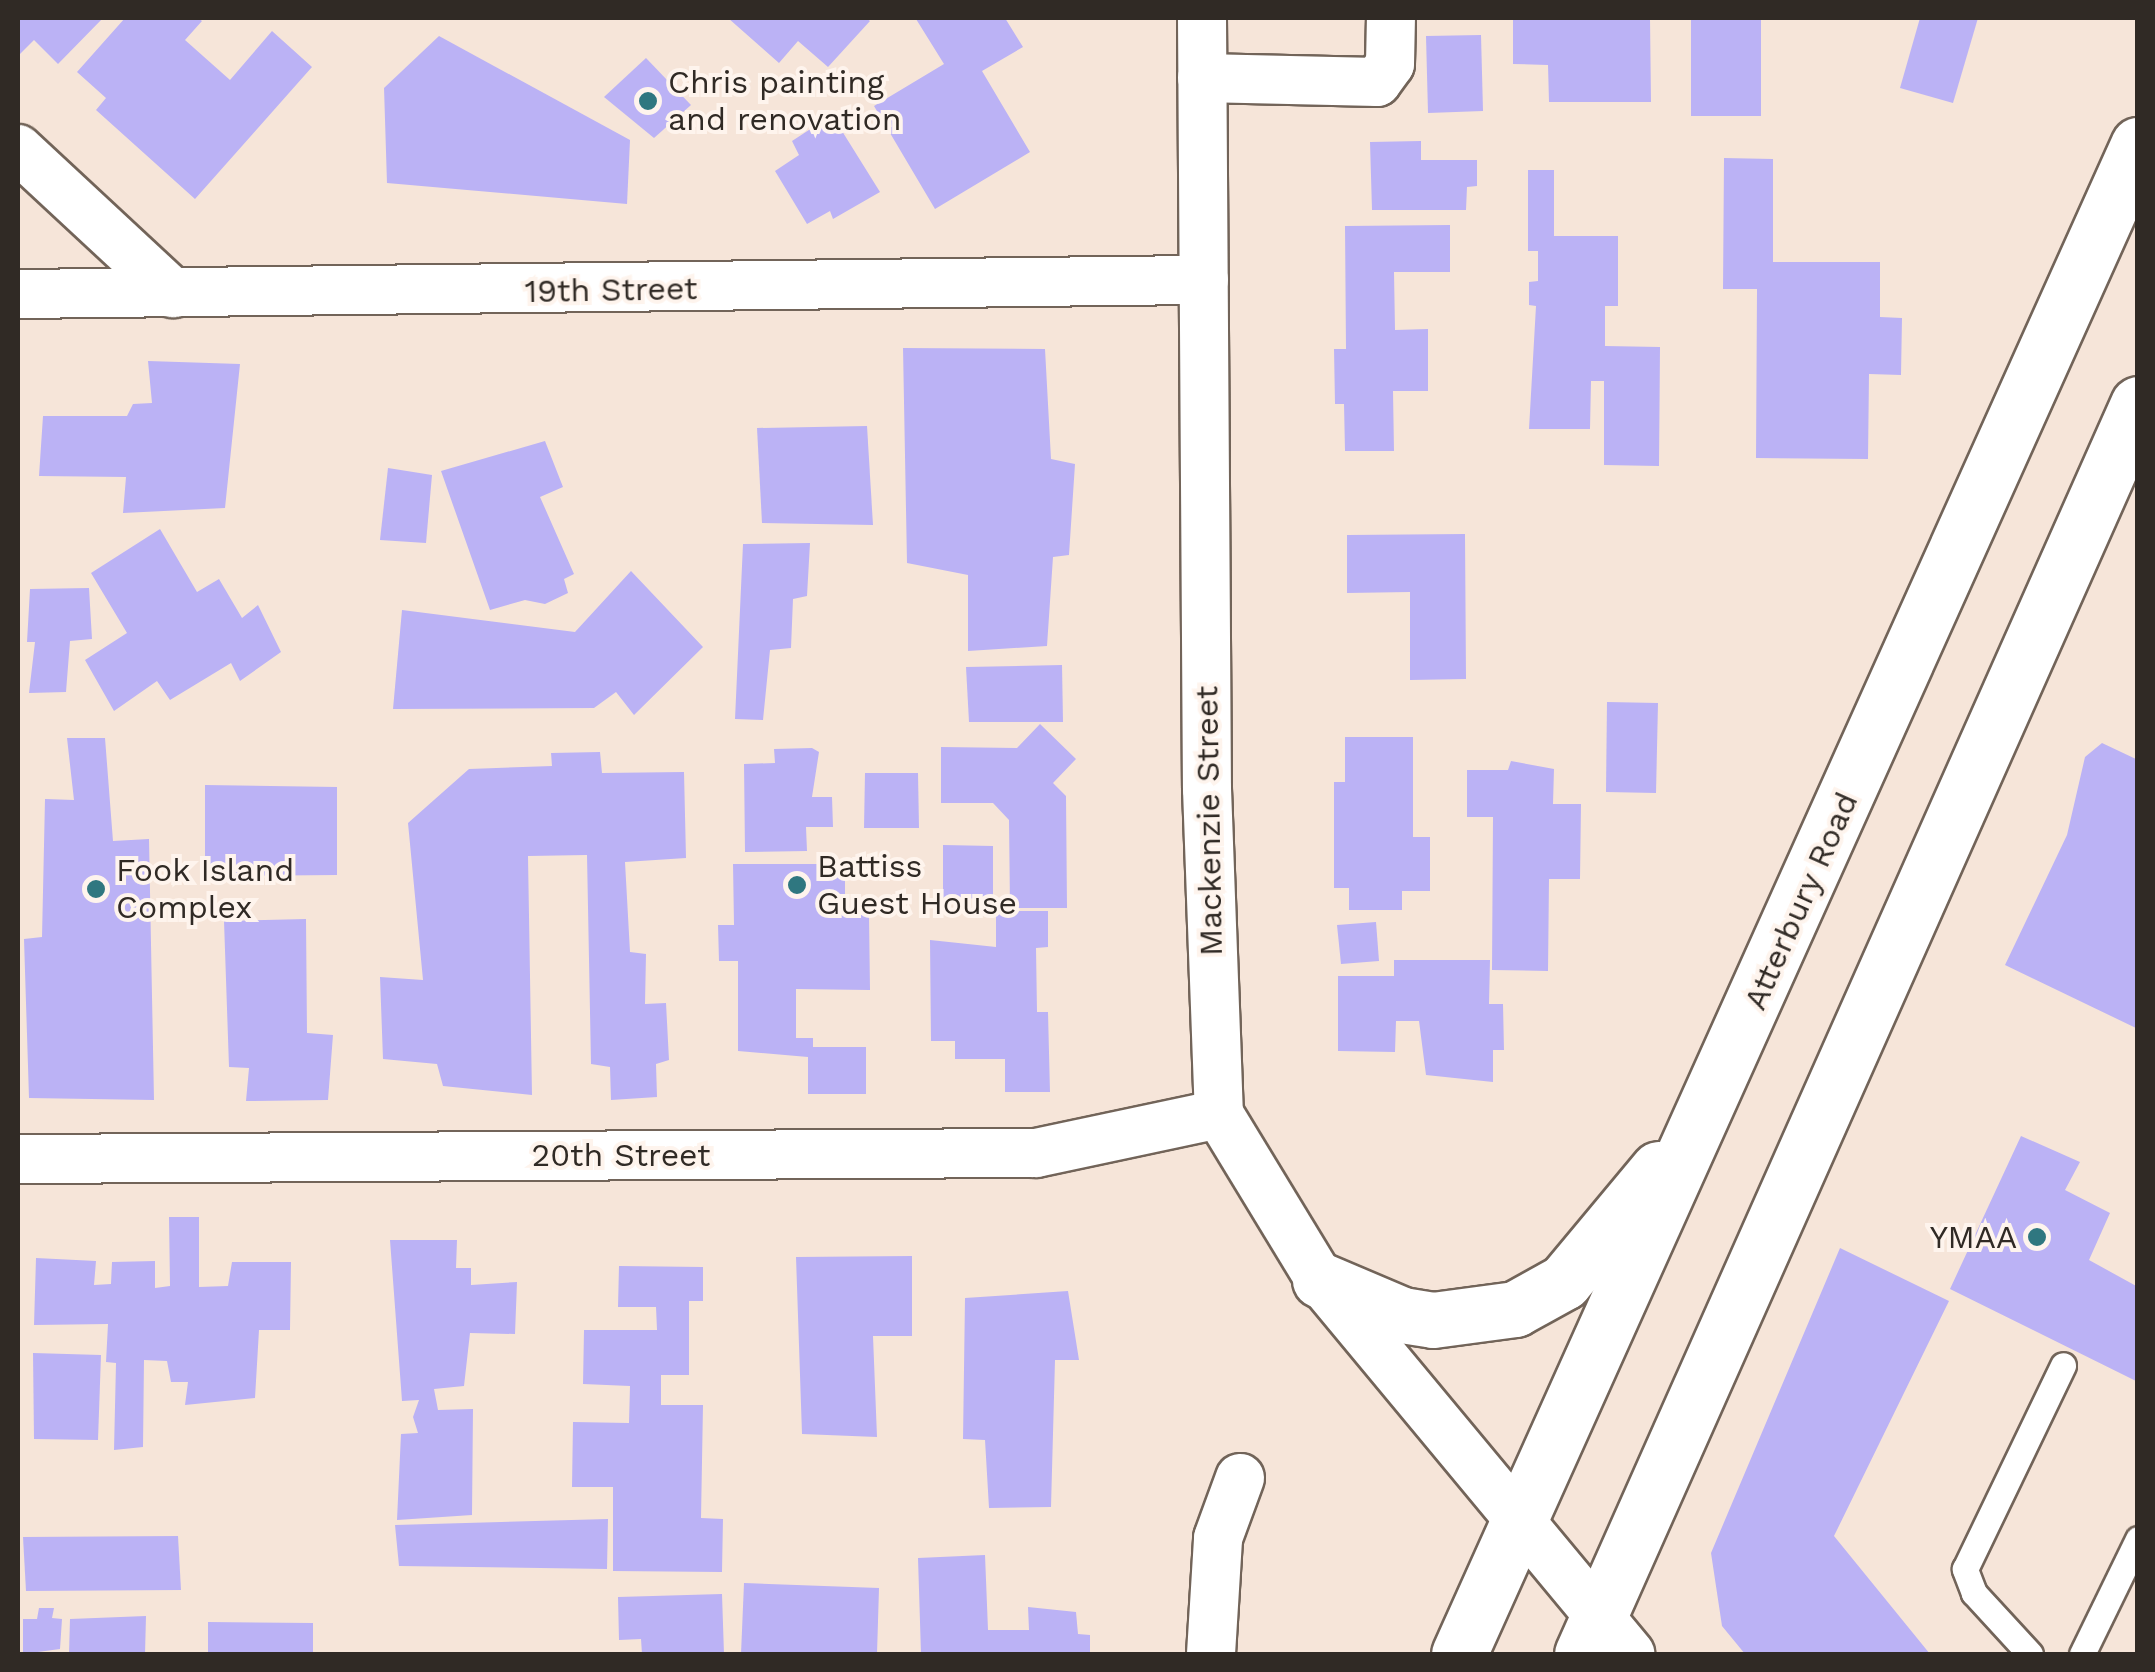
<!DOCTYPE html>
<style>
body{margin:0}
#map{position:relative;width:2155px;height:1672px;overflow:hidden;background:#f6e5d9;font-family:"Work Sans",sans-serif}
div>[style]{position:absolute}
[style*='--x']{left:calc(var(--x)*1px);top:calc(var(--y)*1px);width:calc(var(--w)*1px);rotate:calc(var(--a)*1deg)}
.building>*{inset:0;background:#bbb2f5}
.roads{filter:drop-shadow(2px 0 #726459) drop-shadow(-2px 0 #726459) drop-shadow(0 2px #726459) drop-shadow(0 -2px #726459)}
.service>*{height:25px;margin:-12.5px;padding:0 12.5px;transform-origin:12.5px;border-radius:12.5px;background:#fff}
.minor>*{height:48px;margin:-24px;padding:0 24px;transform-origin:24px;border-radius:24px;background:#fff}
.primary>*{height:55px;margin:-27.5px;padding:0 27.5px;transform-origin:27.5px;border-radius:27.5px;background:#fff}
.dots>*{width:28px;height:28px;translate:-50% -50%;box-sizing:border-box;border:5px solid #fef4ed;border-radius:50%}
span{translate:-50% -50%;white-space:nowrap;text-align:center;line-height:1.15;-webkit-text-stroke:8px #fef4ed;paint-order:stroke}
.poi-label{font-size:32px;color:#302a25}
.left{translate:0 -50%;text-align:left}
.right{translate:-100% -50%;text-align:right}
.street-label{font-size:32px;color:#302a25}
.frame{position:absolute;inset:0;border:20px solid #302a25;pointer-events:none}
</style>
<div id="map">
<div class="building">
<i style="clip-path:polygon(18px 18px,103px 18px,58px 64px,34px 40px,18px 56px)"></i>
<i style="clip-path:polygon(125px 18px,198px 18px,202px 21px,185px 40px,230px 80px,272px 31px,312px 67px,195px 199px,96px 110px,106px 98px,77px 72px)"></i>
<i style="clip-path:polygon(728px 18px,866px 18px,870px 21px,828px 67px,798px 41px,779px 63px)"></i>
<i style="clip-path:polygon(1005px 18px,1023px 47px,982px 71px,1030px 152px,935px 209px,874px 106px,944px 64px,916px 19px)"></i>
<i style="clip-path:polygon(1650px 18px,1651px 102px,1549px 102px,1548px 65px,1513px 64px,1513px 20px)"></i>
<i style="clip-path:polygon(1691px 18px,1761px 18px,1761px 116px,1691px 116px)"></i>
<i style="clip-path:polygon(1920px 18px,1978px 18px,1953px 103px,1900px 88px)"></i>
<i style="clip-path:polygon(1481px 35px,1483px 111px,1428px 113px,1426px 36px)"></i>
<i style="clip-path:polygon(439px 36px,630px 140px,627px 204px,387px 183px,384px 88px)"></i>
<i style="clip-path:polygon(646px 58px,691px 105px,654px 138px,604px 97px)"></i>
<i style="clip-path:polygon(832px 115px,880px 192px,833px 219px,830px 211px,807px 224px,775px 171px,799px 155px,792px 141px)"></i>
<i style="clip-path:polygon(1421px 141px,1421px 160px,1477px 160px,1477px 186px,1467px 187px,1466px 210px,1372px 210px,1370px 142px)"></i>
<i style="clip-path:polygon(1724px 158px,1773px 159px,1773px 262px,1880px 262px,1880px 317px,1902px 318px,1901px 375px,1869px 374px,1868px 459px,1756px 458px,1757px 289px,1723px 289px)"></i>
<i style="clip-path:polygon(1528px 170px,1554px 170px,1554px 236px,1618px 236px,1618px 306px,1605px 306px,1605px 346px,1660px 347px,1659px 466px,1604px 465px,1604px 381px,1591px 381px,1590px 429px,1529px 429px,1536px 306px,1529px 305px,1529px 282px,1538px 281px,1538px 251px,1528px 251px)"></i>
<i style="clip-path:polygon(1450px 225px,1450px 272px,1394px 272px,1395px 330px,1428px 329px,1428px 391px,1393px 391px,1394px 451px,1345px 451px,1344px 404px,1335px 404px,1334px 349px,1346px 349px,1345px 226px)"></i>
<i style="clip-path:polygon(903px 348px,1045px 349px,1051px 459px,1075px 464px,1069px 555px,1053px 557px,1047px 646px,968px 651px,968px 575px,907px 563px)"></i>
<i style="clip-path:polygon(148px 361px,240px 364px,225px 508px,123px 513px,126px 477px,39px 476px,43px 416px,127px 416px,133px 404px,152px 403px)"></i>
<i style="clip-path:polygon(867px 426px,873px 525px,762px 523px,757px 428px)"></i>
<i style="clip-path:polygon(545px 441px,563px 487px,540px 497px,574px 574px,564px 579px,568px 593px,545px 604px,525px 600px,490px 610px,441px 471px)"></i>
<i style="clip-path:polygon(388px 468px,432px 475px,426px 543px,380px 540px)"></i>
<i style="clip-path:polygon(160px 529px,197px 592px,219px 579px,242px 618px,258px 605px,281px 652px,240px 681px,231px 663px,170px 700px,157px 681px,114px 711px,85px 660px,127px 633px,91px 573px)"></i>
<i style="clip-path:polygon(1465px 534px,1466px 679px,1410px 680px,1410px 592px,1347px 593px,1347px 535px)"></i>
<i style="clip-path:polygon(810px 543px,807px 596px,793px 599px,791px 648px,770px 650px,763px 720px,735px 719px,743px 544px)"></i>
<i style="clip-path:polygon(631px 571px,703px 647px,634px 715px,616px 692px,594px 708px,393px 709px,402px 610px,575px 632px)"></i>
<i style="clip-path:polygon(89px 588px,92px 639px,70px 641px,66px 692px,29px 693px,35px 642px,27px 642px,30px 589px)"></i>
<i style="clip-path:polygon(1062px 665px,1063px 722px,969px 722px,966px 667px)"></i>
<i style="clip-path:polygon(1607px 702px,1658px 703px,1656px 793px,1606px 792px)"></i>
<i style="clip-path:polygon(1040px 724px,1076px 759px,1053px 783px,1066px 796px,1067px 908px,1010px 908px,1009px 820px,993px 803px,941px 803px,941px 747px,1017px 748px)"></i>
<i style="clip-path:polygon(1345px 737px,1413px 737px,1413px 837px,1430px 837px,1430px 891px,1402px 891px,1402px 910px,1349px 910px,1349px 888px,1334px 888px,1334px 782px,1345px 782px)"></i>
<i style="clip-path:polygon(67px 738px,105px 738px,113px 841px,149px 839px,154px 1100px,29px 1098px,24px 939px,42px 937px,45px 799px,74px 800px)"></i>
<i style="clip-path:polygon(2102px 743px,2138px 760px,2138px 1029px,2005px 965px,2067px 835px,2085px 757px)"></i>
<i style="clip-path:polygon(812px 748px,819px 752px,812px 797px,832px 797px,833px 827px,806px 827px,807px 851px,745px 852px,744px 764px,775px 763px,774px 749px)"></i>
<i style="clip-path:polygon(600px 752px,602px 773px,684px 772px,686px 858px,625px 862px,630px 952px,646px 954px,645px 1004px,666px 1003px,669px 1060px,656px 1064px,657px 1097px,611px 1100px,610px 1067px,591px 1064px,587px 855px,528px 856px,532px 1095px,443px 1086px,437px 1064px,383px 1059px,380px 977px,423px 980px,408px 823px,469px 769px,552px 766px,551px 753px)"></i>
<i style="clip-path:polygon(1511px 761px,1554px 769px,1553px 804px,1581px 804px,1580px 879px,1549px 879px,1548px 971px,1492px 970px,1493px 817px,1467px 817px,1467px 770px,1508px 770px)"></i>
<i style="clip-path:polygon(865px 773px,918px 773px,919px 828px,864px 828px)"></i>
<i style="clip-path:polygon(205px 785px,337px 787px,337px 875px,205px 876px)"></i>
<i style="clip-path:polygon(943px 845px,993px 846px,993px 898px,943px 899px)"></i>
<i style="clip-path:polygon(733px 864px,845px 864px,845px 915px,869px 915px,870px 990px,796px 989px,796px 1038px,813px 1038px,813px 1047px,866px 1047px,866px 1094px,808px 1094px,808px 1057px,738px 1051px,738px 961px,719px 961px,718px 925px,734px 925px)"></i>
<i style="clip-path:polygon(996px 911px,1048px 911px,1048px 947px,1036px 948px,1037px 1012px,1048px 1012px,1050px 1092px,1005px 1092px,1005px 1059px,955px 1059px,955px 1041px,931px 1041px,930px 940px,996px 947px)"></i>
<i style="clip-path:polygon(306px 919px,307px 1033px,333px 1035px,328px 1100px,246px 1101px,249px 1068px,229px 1067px,224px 921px)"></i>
<i style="clip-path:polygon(1376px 922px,1379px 961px,1341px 964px,1337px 925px)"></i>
<i style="clip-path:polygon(1394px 960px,1490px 960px,1489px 1004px,1503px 1004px,1504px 1050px,1493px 1050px,1493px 1082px,1426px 1075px,1419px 1021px,1396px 1021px,1395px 1052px,1338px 1051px,1338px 976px,1394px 976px)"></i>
<i style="clip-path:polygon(2021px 1136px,2080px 1162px,2065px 1190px,2110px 1213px,2089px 1260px,2138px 1287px,2138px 1382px,1950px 1289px)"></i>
<i style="clip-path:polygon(169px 1217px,199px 1217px,199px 1287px,228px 1286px,232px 1262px,291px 1262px,290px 1330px,259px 1330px,255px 1398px,185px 1405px,188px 1382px,171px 1382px,167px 1361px,144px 1360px,143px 1447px,114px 1450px,116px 1363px,106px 1362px,108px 1324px,34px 1325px,36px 1258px,96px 1261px,94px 1285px,111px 1284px,112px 1262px,155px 1261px,155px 1288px,170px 1286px)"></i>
<i style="clip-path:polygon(390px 1240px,457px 1240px,456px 1268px,471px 1268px,471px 1285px,517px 1282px,515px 1334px,470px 1333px,464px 1386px,434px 1389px,438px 1410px,473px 1409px,472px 1515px,397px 1520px,401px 1434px,418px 1433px,413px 1417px,419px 1400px,402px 1401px)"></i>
<i style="clip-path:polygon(1840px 1248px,1949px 1301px,1834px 1536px,1930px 1654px,1745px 1654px,1722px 1626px,1711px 1553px)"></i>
<i style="clip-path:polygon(912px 1256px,912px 1336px,873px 1336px,877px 1437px,802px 1434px,796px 1257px)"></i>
<i style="clip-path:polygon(619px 1266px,703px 1267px,703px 1301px,689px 1301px,689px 1375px,661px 1375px,661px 1405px,703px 1405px,701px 1518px,723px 1519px,722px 1572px,613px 1571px,613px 1487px,572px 1487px,573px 1422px,629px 1423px,630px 1386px,583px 1384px,584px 1330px,657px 1330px,656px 1307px,618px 1307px)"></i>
<i style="clip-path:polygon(1068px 1291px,1079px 1360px,1055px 1360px,1051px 1507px,989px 1508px,985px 1440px,963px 1439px,965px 1298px)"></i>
<i style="clip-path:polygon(33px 1353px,101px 1355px,98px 1440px,34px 1439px)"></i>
<i style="clip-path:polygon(608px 1519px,607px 1569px,399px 1566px,395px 1525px)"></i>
<i style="clip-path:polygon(178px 1536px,181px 1590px,26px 1591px,23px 1537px)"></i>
<i style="clip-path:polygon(985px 1555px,988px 1630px,1029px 1630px,1028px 1607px,1076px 1612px,1078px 1634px,1090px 1635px,1090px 1654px,921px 1654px,918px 1558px)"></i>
<i style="clip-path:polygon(744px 1583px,879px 1588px,877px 1654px,741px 1654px)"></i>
<i style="clip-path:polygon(722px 1594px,724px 1654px,642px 1654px,641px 1639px,619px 1640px,618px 1597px)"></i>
<i style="clip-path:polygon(39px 1608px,54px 1608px,52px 1618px,62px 1619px,60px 1649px,23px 1654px,23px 1619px,37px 1619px)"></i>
<i style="clip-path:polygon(146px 1616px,145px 1654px,69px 1654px,70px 1619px)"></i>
<i style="clip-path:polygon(208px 1622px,313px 1623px,313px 1654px,208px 1654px)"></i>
</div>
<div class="roads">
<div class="service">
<i style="--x:2030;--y:1654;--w:83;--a:-132.6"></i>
<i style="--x:1974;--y:1593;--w:26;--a:-111"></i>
<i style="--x:1965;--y:1569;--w:226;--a:-64.3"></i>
<i style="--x:2082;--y:1654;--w:128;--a:-64"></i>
</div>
<div class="minor">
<i style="--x:1202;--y:18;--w:771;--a:89.63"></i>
<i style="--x:1207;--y:789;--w:325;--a:87.9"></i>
<i style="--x:1219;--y:1114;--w:194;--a:58.7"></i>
<i style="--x:1320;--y:1280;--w:486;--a:50.3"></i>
<i style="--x:1202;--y:78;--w:175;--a:1.3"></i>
<i style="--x:1377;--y:82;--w:22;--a:-54"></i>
<i style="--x:1390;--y:64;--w:46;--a:-88.8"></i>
<i style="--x:18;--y:149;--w:212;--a:42.9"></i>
<i style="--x:18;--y:294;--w:1186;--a:-0.68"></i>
<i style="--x:18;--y:1159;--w:1018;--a:-0.34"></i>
<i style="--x:1036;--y:1153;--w:187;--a:-12"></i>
<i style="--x:1211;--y:1654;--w:116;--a:-86.5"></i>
<i style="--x:1218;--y:1538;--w:64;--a:-69.9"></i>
</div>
<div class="primary">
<i style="--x:1320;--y:1280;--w:89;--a:23.1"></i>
<i style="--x:1402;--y:1315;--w:31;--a:9"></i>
<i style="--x:1433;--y:1320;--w:83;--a:-7.6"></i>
<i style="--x:1515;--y:1309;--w:56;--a:-28.9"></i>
<i style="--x:1564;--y:1282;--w:147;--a:-50.2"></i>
<i style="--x:1459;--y:1654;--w:1655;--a:-65.77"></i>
<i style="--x:1582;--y:1654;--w:1368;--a:-66.02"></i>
</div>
</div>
<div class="dots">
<i style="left:648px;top:101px;background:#2f7780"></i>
<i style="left:797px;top:885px;background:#2f7780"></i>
<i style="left:96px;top:889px;background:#2f7780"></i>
<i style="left:2037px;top:1237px;background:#2f7780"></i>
</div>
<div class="poi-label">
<span class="left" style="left:668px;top:101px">Chris painting<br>and renovation</span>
<span class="left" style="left:817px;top:885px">Battiss<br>Guest House</span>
<span class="left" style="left:116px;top:889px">Fook Island<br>Complex</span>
<span class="right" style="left:2017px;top:1237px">YMAA</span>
</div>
<div class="street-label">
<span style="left:611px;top:290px;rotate:-1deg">19th Street</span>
<span style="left:1209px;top:821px;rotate:-91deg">Mackenzie Street</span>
<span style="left:1801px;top:901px;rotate:-66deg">Atterbury Road</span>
<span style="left:621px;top:1155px">20th Street</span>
</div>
<div class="frame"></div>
</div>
